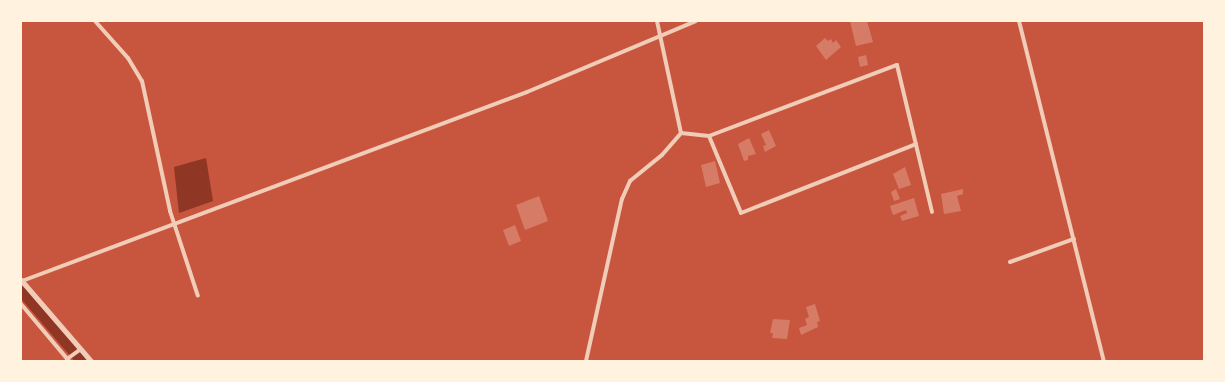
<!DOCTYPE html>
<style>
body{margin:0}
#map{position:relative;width:1225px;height:382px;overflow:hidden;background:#c8553d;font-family:Quicksand,sans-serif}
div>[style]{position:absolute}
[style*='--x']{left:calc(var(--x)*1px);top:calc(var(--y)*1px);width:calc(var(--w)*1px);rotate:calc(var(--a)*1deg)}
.water>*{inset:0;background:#8f3625}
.canal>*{height:10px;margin:-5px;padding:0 5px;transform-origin:5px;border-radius:5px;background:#8f3625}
.building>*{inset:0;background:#d67c66}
.minor>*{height:4px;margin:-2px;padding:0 2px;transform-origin:2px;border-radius:2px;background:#f1ccb7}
.tertiary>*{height:5px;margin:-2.5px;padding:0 2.5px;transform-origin:2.5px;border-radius:2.5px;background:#f1ccb7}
span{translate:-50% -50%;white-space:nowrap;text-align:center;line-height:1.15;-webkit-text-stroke:4px #fff3e0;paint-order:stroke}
.frame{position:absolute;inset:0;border:22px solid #fff3e0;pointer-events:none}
</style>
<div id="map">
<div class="water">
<i style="clip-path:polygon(206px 158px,213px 201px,179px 213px,174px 167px)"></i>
</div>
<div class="canal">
<i style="--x:21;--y:291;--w:92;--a:49.4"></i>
</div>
<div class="building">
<i style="clip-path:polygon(850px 21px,867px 21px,873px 42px,856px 46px)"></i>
<i style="clip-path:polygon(825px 38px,828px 41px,831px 39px,833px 43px,836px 40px,841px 47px,826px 60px,816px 46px)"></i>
<i style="clip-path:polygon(866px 55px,868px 65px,860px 67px,858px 57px)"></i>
<i style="clip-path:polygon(769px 130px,776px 146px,765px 152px,763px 146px,766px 145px,761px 134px)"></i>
<i style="clip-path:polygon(749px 138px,756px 154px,748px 156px,748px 160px,744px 161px,738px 144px)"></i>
<i style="clip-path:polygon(715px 161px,720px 183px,706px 187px,701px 165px)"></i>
<i style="clip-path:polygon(905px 167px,911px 185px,899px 189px,893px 174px)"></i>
<i style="clip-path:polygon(896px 189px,900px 199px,894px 201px,891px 192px)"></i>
<i style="clip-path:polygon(963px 189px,963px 194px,957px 196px,961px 211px,944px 214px,941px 194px)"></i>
<i style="clip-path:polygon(539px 196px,548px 221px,525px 230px,516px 205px)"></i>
<i style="clip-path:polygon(914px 198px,919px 216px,902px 221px,900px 216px,907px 213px,906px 210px,893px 215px,890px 206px)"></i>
<i style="clip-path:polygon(515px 225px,521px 241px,509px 246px,503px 230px)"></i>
<i style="clip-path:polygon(815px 304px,820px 321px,817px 322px,818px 327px,801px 335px,799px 328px,807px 325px,805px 319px,809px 317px,806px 307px)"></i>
<i style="clip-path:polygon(773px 319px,790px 320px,787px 339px,772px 338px,773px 333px,770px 333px)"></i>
</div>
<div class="minor">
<i style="--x:95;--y:21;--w:50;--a:48.3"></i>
<i style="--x:128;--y:58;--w:27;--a:59"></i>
<i style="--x:142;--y:81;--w:133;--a:77.8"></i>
<i style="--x:170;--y:211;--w:89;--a:71.8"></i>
<i style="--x:1019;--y:21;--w:350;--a:76"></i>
<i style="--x:681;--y:133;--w:28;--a:6"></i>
<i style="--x:709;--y:136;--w:201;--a:-20.7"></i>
<i style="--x:897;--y:65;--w:151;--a:76.6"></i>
<i style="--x:709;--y:136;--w:83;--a:67.4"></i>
<i style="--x:741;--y:213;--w:188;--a:-21.5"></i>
<i style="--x:1010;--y:262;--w:68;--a:-19.8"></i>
<i style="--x:22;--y:281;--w:539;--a:-20.52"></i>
<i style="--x:527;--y:92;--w:183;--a:-22.8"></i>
<i style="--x:21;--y:304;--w:75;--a:49.9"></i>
<i style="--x:67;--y:359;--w:17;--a:-36"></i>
<i style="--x:586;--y:361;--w:166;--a:-77.5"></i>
<i style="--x:622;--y:199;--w:20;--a:-66"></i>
<i style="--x:630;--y:181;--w:41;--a:-39.1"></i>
<i style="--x:662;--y:155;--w:29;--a:-49"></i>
<i style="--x:681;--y:133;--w:115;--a:-102.1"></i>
</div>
<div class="tertiary">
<i style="--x:21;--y:280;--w:107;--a:49.2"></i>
</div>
<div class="frame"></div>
</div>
